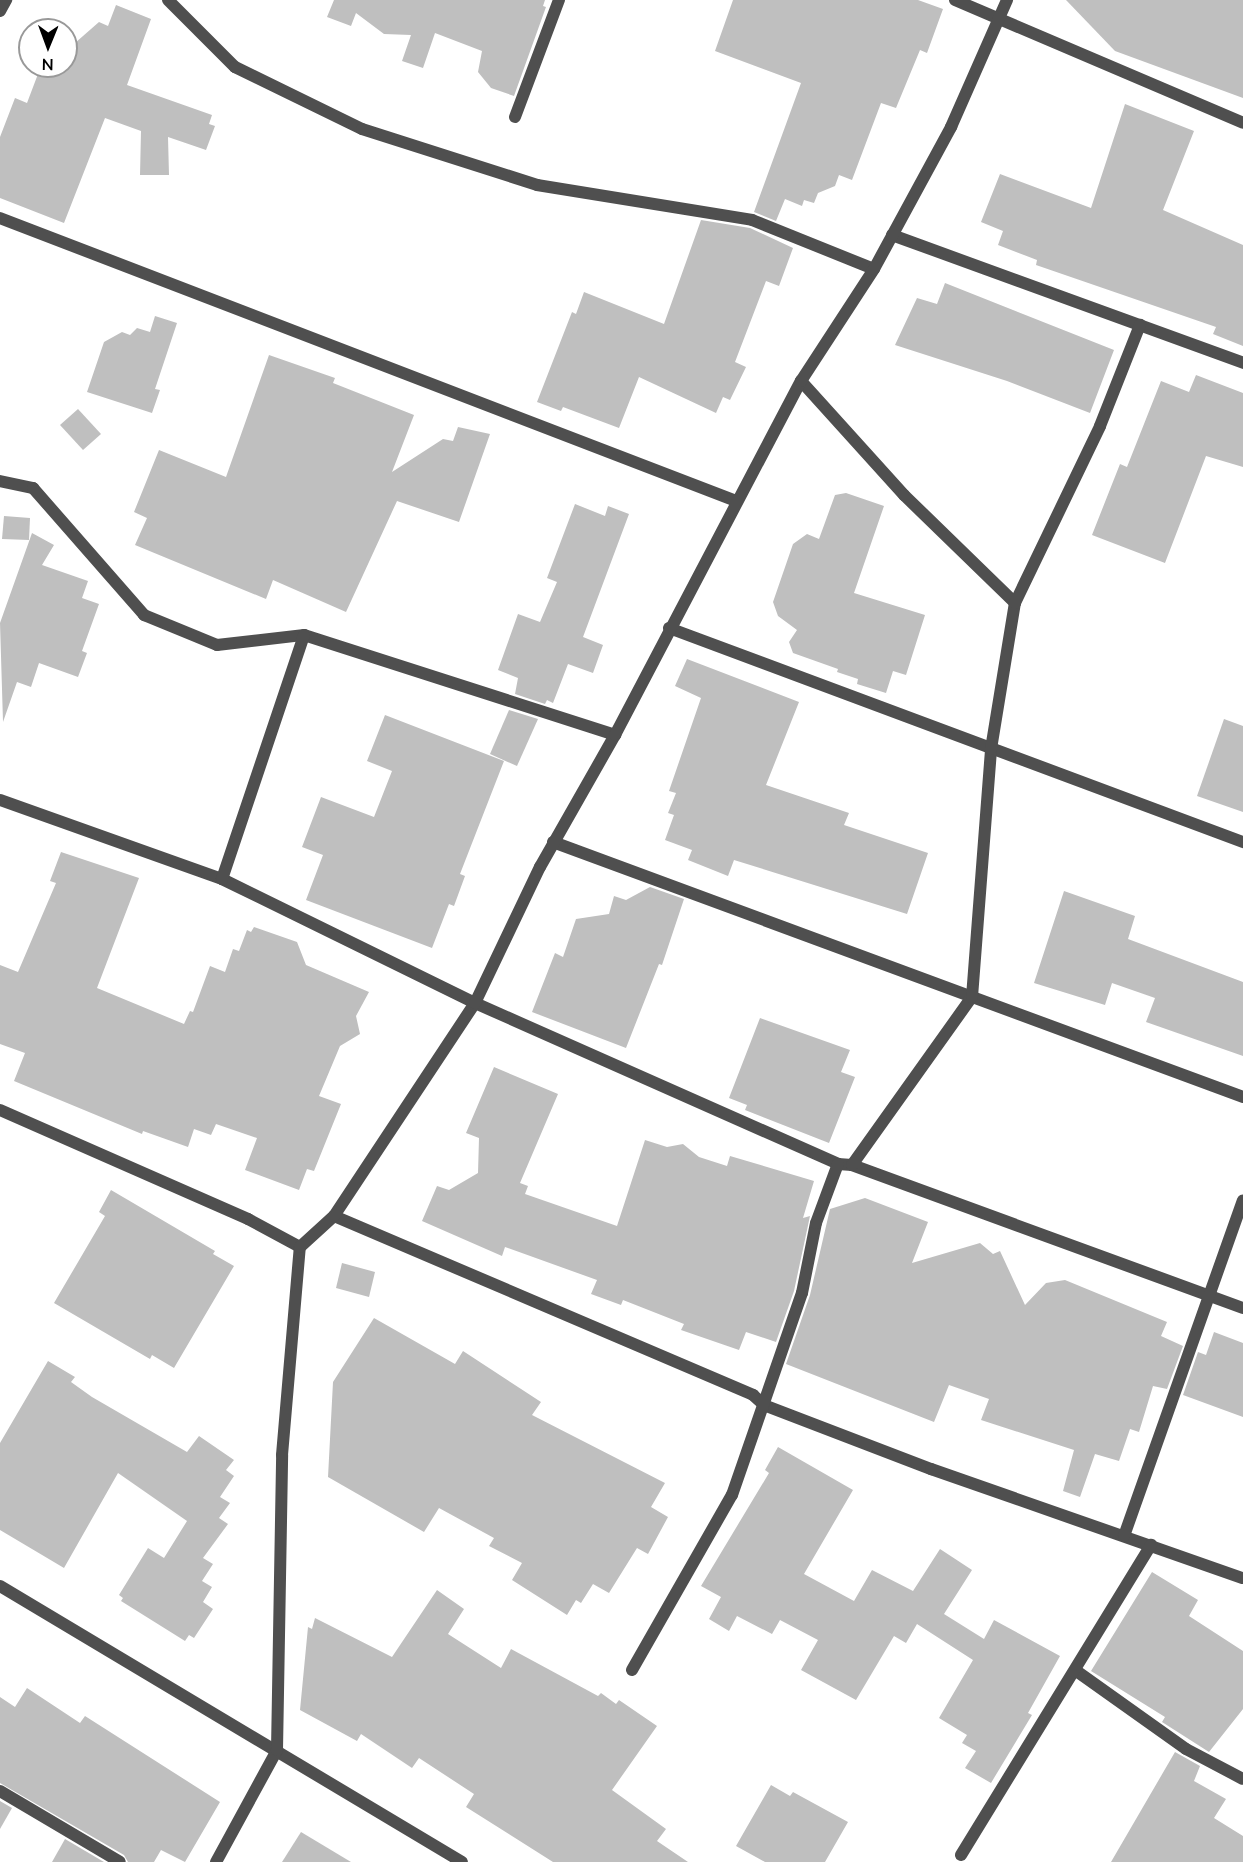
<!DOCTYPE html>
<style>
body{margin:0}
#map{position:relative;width:1243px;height:1862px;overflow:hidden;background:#fff;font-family:"Nunito Sans",sans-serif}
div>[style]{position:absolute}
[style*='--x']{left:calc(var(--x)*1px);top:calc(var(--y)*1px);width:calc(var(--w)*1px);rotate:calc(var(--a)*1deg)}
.building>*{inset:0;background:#bfbfbf}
.minor>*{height:12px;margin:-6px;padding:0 6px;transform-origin:6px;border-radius:6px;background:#4f4f4f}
span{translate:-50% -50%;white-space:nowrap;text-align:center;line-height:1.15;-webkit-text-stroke:4.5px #fff;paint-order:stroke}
.north{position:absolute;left:18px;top:18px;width:60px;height:60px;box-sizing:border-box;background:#fff;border:2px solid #999;border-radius:50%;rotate:181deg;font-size:16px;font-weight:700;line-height:24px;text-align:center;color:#000}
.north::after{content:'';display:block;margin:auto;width:21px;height:27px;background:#000;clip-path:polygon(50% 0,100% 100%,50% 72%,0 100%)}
</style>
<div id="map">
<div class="building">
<i style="clip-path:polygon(334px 0,545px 0,543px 6px,546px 7px,514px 96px,491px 88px,478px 72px,482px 51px,435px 33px,423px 68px,402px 61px,411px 35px,384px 34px,356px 13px,351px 26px,327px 17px)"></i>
<i style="clip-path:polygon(733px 0,918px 0,943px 9px,927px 53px,920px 50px,896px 108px,881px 103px,852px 180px,839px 175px,835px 186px,818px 193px,814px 203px,804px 200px,802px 206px,785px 199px,776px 221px,754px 212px,801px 83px,715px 51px)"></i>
<i style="clip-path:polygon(1066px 0,1243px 0,1243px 98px,1115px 51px)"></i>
<i style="clip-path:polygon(116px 5px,151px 19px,127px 85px,212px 115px,209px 124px,215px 126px,206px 150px,168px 137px,169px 175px,140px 175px,141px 131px,105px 118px,64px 223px,0 198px,0 137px,15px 98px,27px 103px,41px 66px,66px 66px,66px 40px,75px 43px,99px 22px,108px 26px)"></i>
<i style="clip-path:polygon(1125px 104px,1194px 131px,1163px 210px,1243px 245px,1243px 346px,1213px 334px,1216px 327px,1036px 265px,1037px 260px,998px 245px,1003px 231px,981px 222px,1000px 174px,1091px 208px)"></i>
<i style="clip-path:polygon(701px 220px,750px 228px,793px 248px,779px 286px,766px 281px,735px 362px,746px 367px,730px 400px,723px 397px,716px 413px,639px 377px,619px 428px,563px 407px,561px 411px,537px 402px,572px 312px,576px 314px,584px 292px,664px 324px)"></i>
<i style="clip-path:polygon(945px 283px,1114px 350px,1090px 413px,1007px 381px,895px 345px,917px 298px,937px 304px)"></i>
<i style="clip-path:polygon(155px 316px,177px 323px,155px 389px,160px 390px,152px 413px,87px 392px,104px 342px,122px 332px,130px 335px,137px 328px,150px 332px)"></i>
<i style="clip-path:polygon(269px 355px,335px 378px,333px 383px,414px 415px,392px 472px,443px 439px,453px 441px,458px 427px,490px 434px,459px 522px,397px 501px,346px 612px,273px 580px,266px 599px,135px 545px,147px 518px,134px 512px,159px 450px,226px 477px)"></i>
<i style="clip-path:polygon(1196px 375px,1243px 393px,1243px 467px,1206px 456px,1165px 563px,1092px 535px,1120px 464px,1127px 467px,1161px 381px,1189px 392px)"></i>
<i style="clip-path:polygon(78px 409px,101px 434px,83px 450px,60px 425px)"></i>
<i style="clip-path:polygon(846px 493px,884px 506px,854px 593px,925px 615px,906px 675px,893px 671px,886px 693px,857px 684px,858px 679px,837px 672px,838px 669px,793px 653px,789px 642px,797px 630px,778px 616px,773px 602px,793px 544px,807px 534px,819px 539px,835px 495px)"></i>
<i style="clip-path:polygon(575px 504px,605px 516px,608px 506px,629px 514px,583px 637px,603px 645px,593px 673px,568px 664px,553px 703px,547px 700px,545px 704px,515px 694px,518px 678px,498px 670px,518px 614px,540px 622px,557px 582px,547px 578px)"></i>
<i style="clip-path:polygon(4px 516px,30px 518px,29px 540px,2px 539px)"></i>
<i style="clip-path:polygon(32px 533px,54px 545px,42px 565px,88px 581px,82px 598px,99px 604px,82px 651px,87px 653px,78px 677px,39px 663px,31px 687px,17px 682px,3px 722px,0 623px)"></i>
<i style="clip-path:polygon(687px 659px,799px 702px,766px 785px,849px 813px,844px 825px,928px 853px,907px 914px,734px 860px,728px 876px,688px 860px,692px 850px,665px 840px,674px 815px,668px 813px,676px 793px,669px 791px,701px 698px,675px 686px)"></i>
<i style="clip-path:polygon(509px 710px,538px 719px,517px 766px,490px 754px)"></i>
<i style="clip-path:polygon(385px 715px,504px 761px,460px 874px,465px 876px,454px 906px,449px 904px,432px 948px,306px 900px,323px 855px,302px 847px,321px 797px,374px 817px,392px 771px,367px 761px)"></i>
<i style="clip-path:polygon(1224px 719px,1243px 726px,1243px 812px,1197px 796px)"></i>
<i style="clip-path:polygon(61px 852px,139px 878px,97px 988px,184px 1024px,190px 1011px,193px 1012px,210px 966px,225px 972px,233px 949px,239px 951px,247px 930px,251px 932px,254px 927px,297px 942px,306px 965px,369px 992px,356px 1016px,360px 1034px,340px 1046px,319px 1096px,341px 1104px,314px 1171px,307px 1169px,299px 1190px,245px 1170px,257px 1138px,216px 1124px,211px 1135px,194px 1129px,188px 1147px,143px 1131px,142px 1134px,14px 1081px,25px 1053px,0 1044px,0 965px,18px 972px,56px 883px,50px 881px)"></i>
<i style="clip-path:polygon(650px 887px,684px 899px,662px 965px,659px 964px,626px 1048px,532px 1012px,555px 953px,563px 957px,576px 919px,609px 914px,614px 896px,626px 900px)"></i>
<i style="clip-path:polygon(1064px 891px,1135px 916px,1128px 939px,1243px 982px,1243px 1056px,1146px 1022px,1155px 998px,1112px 983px,1105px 1005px,1034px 983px)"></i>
<i style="clip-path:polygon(760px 1018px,850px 1050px,841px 1072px,855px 1077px,829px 1143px,745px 1110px,747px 1105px,729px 1098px)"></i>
<i style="clip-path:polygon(494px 1067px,558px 1094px,520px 1183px,528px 1186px,525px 1194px,617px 1226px,645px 1140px,667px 1147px,683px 1144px,699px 1157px,727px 1166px,730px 1156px,814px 1181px,803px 1218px,810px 1216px,794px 1291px,776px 1342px,746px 1332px,739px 1350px,681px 1330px,684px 1324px,623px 1300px,621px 1305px,591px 1294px,597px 1280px,505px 1247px,502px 1256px,422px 1221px,437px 1186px,449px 1190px,478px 1173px,479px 1138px,466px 1133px)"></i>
<i style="clip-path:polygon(111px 1190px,215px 1251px,213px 1254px,234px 1266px,174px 1368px,152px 1355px,150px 1359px,54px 1303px,105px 1216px,99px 1212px)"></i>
<i style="clip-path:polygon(865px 1198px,928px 1222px,912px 1263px,980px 1243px,993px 1254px,1000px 1251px,1025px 1305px,1046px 1283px,1065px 1280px,1167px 1322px,1161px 1336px,1183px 1346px,1167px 1389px,1153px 1386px,1139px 1432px,1130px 1429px,1119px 1461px,1095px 1454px,1080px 1497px,1063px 1491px,1074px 1450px,981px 1420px,989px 1399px,949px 1385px,934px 1422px,786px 1364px,810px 1295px,830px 1209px)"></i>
<i style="clip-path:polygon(342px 1263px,375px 1272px,369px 1297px,336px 1288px)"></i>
<i style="clip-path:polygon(374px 1318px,455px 1364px,463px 1351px,541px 1402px,532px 1415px,665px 1483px,651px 1507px,668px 1517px,648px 1554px,637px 1548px,609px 1593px,593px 1584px,581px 1603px,576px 1600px,567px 1615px,512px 1580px,522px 1563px,489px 1546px,494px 1538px,439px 1508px,424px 1532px,328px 1477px,333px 1382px)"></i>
<i style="clip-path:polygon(1214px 1332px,1243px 1343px,1243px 1417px,1183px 1395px,1198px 1352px,1206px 1355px)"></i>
<i style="clip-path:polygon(48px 1361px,75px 1377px,71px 1382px,92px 1397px,187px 1452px,199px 1436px,234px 1460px,226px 1470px,234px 1476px,220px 1497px,230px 1503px,219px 1518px,228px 1524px,203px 1558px,213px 1564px,202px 1581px,212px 1587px,203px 1602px,213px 1609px,194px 1638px,189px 1635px,185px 1641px,121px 1601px,123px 1598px,119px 1595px,148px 1548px,164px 1558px,187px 1521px,118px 1473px,64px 1568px,0 1530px,0 1443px)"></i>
<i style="clip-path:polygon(778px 1447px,853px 1490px,804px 1574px,854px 1601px,872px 1570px,913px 1591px,940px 1549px,972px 1570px,944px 1614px,984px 1639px,994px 1620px,1060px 1656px,1028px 1713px,1032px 1715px,991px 1783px,965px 1768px,976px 1751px,962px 1743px,967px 1735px,939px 1718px,973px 1660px,917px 1624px,906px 1643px,894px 1636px,856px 1700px,801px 1670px,818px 1640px,780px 1620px,772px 1634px,737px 1616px,729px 1631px,709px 1619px,721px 1597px,701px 1586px,769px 1473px,765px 1470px)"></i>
<i style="clip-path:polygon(1152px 1572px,1198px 1600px,1189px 1616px,1243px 1651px,1243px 1709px,1209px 1752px,1162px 1722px,1165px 1717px,1091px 1671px)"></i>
<i style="clip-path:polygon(437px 1590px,464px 1609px,448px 1634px,501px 1668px,511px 1649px,598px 1696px,601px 1693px,616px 1704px,619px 1700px,657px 1726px,612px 1790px,666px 1829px,657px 1841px,688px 1862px,553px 1862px,466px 1807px,474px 1794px,419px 1758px,412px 1768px,361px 1734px,357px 1741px,300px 1710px,308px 1627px,312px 1629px,315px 1618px,392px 1657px)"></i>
<i style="clip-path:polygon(27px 1688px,80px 1723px,85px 1716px,220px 1802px,185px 1862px,161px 1850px,154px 1862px,128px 1862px,124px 1855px,0 1783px,0 1697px,15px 1707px)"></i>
<i style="clip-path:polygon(1175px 1752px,1200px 1766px,1194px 1781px,1226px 1799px,1214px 1818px,1243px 1836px,1243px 1862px,1111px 1862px)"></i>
<i style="clip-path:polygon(771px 1785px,790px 1796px,793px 1792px,848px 1822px,825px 1862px,765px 1862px,736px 1846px)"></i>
<i style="clip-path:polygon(0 1801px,12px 1808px,0 1829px)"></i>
<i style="clip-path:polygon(301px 1832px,351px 1862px,282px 1862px)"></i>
<i style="clip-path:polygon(65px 1839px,104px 1862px,52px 1862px)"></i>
</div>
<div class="minor">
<i style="--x:168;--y:0;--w:95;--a:45"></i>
<i style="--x:235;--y:67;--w:141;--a:26"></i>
<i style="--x:362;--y:129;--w:184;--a:17.7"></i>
<i style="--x:537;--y:185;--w:218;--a:9.2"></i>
<i style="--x:752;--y:220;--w:131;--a:21.9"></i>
<i style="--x:955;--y:0;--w:313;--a:23.1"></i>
<i style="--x:0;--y:11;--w:13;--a:-61"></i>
<i style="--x:515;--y:117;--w:125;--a:-69.4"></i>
<i style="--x:0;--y:218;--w:789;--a:21.03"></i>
<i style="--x:892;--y:235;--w:374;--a:20"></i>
<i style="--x:801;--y:381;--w:154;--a:47.9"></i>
<i style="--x:904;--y:495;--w:155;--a:44.2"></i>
<i style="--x:0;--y:481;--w:34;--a:12"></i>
<i style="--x:33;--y:488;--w:169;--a:48.8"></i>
<i style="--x:144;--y:615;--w:79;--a:22.3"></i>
<i style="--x:217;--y:645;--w:88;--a:-6.6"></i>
<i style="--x:304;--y:635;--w:327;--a:17.8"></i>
<i style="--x:669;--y:628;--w:613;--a:20.45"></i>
<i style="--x:0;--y:800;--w:236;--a:19.6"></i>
<i style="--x:222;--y:879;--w:282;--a:26.1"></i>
<i style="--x:475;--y:1003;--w:397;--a:23.9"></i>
<i style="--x:838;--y:1164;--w:14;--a:4"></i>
<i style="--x:852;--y:1165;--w:416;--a:20.1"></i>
<i style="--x:553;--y:842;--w:736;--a:20.28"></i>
<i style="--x:222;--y:879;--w:257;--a:-71.4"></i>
<i style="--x:0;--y:1110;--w:271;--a:23.7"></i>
<i style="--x:248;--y:1219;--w:59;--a:28.3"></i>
<i style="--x:852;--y:1165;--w:206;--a:-54.5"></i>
<i style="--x:972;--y:997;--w:249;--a:-85.6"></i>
<i style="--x:991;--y:749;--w:148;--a:-80.7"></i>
<i style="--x:1015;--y:603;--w:196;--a:-64.3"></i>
<i style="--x:1100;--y:426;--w:109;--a:-68.4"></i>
<i style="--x:334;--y:1216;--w:456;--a:23.1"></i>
<i style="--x:753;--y:1395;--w:15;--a:42"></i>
<i style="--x:764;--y:1405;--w:179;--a:21"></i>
<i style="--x:931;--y:1469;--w:330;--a:19.3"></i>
<i style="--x:1124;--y:1536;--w:356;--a:-70.5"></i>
<i style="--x:0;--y:1586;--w:538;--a:30.85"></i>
<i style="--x:632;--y:1670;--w:202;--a:-60.3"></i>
<i style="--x:732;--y:1495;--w:214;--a:-70.9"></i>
<i style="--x:802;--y:1293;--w:71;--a:-78.7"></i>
<i style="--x:816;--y:1223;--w:63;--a:-69.6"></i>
<i style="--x:1075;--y:1670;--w:136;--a:35.4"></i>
<i style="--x:1186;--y:1749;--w:64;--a:27.8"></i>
<i style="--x:0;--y:1791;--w:139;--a:30.6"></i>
<i style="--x:961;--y:1855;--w:364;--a:-58.5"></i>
<i style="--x:216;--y:1862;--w:128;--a:-61.4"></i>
<i style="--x:277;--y:1750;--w:295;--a:-89"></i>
<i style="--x:282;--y:1455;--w:209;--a:-85.1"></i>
<i style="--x:300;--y:1247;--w:46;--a:-42.4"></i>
<i style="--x:334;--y:1216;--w:255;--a:-56.5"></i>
<i style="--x:475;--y:1003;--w:151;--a:-64.5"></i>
<i style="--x:540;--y:867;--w:152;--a:-60.4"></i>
<i style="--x:615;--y:735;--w:400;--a:-62.3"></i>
<i style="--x:801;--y:381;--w:134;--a:-56.9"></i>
<i style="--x:874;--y:269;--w:162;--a:-61.5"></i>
<i style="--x:951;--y:127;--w:139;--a:-66.2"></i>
</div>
<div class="north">N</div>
</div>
